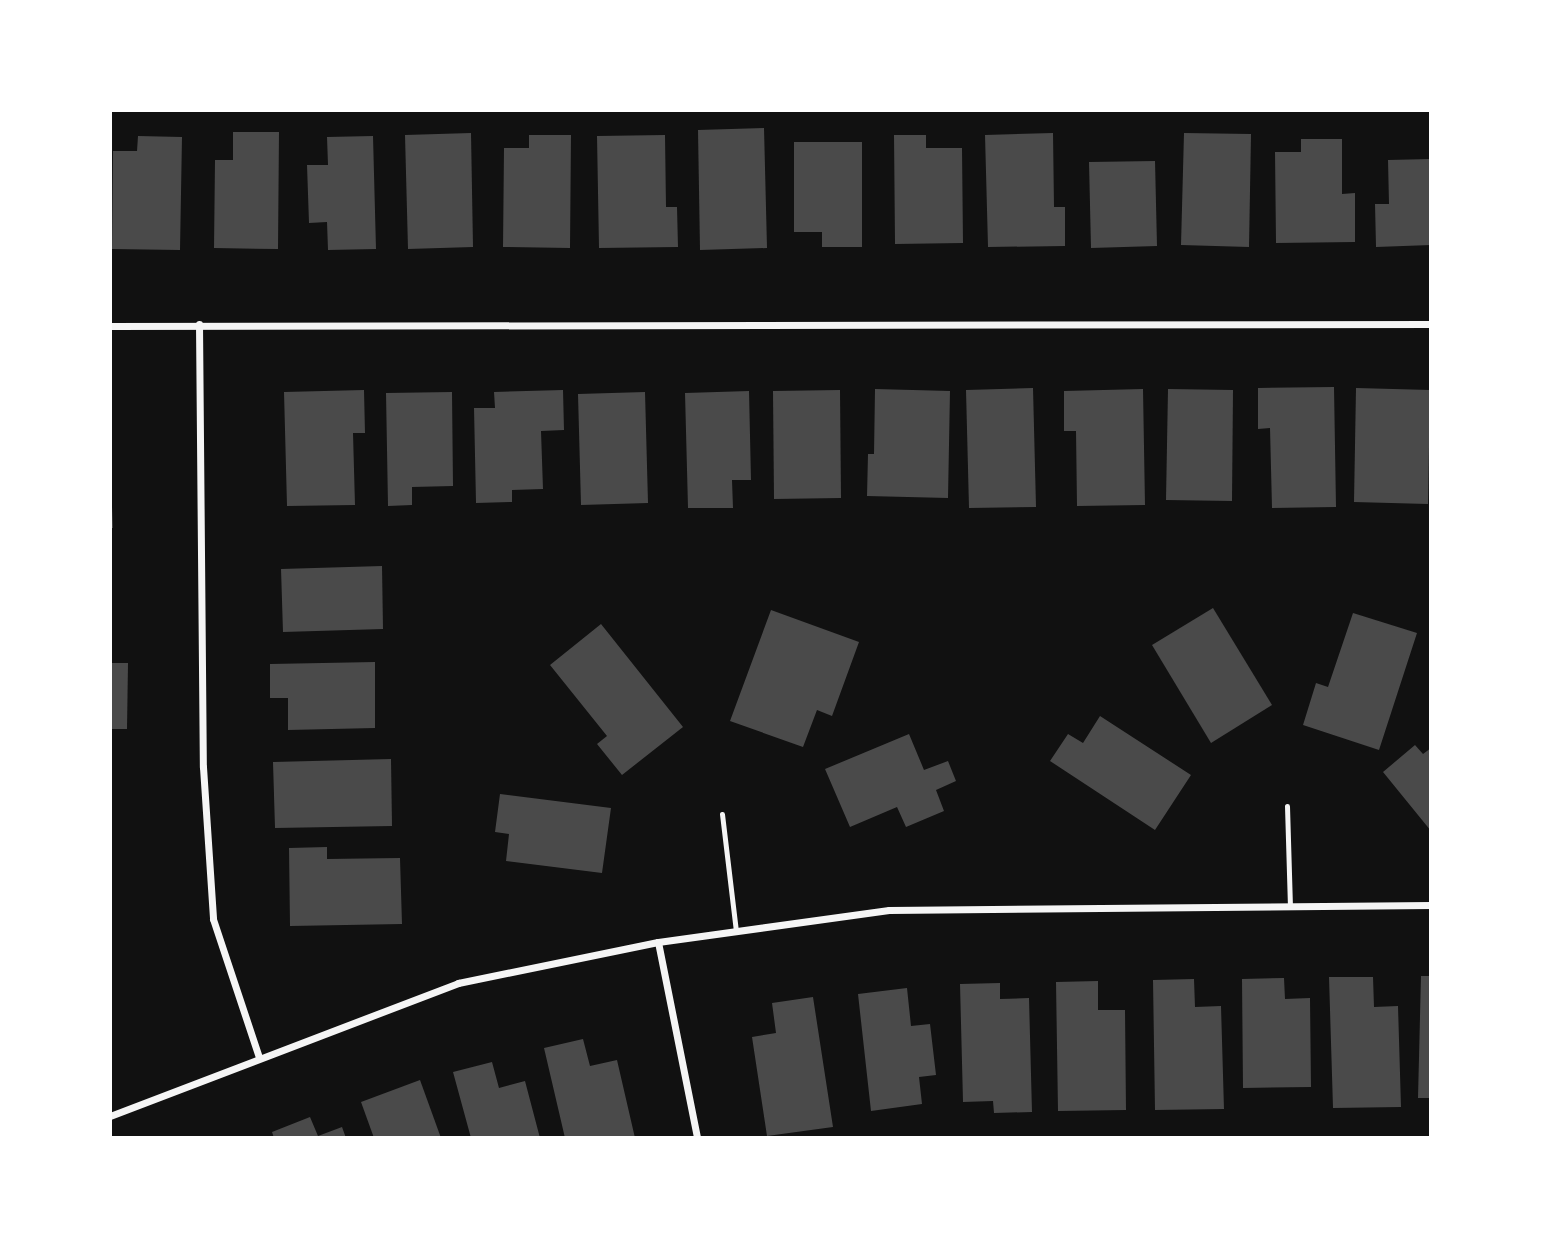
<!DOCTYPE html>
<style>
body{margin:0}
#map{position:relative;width:1541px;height:1248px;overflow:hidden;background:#111;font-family:Merriweather,serif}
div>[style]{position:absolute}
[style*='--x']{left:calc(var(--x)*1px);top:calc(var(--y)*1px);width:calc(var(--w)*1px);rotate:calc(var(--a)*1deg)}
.building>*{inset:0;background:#4a4a4a}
.service>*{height:5px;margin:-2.5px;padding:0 2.5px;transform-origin:2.5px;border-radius:2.5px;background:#f5f5f5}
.minor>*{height:7px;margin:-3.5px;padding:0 3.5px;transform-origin:3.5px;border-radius:3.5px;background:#f5f5f5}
span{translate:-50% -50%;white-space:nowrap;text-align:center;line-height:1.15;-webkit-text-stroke:7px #fff;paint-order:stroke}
.frame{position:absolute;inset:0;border:112px solid #fff;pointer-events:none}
</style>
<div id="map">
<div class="building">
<i style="clip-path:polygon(764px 128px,767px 248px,700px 250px,698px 130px)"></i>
<i style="clip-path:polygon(233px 132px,279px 132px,278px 249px,214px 248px,215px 160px,233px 160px)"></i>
<i style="clip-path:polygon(471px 133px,473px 247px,408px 249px,405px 135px)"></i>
<i style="clip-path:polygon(1053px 133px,1054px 207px,1065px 207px,1065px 246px,988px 247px,985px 135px)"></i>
<i style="clip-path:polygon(1184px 133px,1251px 134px,1249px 247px,1181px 245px)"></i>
<i style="clip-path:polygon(529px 135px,571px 135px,570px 248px,503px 247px,504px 148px,529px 148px)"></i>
<i style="clip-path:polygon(665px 135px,666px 207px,677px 207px,678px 247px,599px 248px,597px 136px)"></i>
<i style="clip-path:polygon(894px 135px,926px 135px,926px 148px,962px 148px,963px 243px,895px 244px)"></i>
<i style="clip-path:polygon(138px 136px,182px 137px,180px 250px,112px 249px,113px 151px,137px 151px)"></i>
<i style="clip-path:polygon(373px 136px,376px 249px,328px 250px,327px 222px,309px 223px,307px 165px,328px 165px,327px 137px)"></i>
<i style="clip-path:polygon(1301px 139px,1342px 139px,1342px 194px,1355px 193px,1355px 242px,1276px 243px,1275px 152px,1301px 152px)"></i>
<i style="clip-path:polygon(794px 142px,862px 142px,862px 247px,822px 247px,822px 232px,794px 232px)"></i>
<i style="clip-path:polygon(1431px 159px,1431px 245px,1376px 247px,1375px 204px,1389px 204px,1388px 160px)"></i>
<i style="clip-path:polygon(1155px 161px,1157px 246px,1091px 248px,1089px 162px)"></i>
<i style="clip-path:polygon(1334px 387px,1336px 507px,1272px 508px,1270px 428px,1258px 429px,1258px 388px)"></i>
<i style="clip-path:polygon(1033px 388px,1036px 507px,969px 508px,966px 390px)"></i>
<i style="clip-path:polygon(1356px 388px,1430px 390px,1428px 504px,1354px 502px)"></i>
<i style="clip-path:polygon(875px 389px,950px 391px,948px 498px,867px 496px,868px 454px,874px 454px)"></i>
<i style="clip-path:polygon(1143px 389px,1145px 505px,1077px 506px,1076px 431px,1064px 431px,1064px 391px)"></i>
<i style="clip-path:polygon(1168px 389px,1233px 390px,1232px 501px,1166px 500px)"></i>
<i style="clip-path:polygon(364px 390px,365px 433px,353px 433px,355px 505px,287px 506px,284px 392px)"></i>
<i style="clip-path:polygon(563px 390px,564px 430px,541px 431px,543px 489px,512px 490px,512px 502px,476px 503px,474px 408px,495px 408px,494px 392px)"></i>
<i style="clip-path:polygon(840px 390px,841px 498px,774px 499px,773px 391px)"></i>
<i style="clip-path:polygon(749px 391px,751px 480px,732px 480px,733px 508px,688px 508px,685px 393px)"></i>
<i style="clip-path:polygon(452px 392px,453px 486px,412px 487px,412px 505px,388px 506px,386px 393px)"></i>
<i style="clip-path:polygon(645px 392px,648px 503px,581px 505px,578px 394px)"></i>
<i style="clip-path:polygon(110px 463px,113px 528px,110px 528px)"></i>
<i style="clip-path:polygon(382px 566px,383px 629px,283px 632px,281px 569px)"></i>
<i style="clip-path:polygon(1213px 608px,1272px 705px,1211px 743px,1152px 645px)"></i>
<i style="clip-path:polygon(771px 610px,859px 642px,832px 716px,817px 710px,803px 747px,730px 721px)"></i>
<i style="clip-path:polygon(1353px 613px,1417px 633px,1379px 750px,1303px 725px,1316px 683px,1328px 687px)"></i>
<i style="clip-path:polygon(601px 624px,683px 727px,622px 775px,597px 744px,607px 736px,550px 665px)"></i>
<i style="clip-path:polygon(375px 662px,375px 728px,288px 730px,288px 698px,270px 698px,270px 664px)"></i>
<i style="clip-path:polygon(110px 663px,128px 663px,127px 729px,110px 729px)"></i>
<i style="clip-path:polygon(1100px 716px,1191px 775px,1155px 830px,1050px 761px,1068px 734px,1083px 743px)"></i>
<i style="clip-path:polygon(909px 734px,924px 770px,948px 761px,956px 781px,936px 790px,944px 811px,906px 827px,897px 807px,850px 827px,825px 769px)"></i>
<i style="clip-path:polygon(1415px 745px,1423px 754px,1431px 748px,1431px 831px,1383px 772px)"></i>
<i style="clip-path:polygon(391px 759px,392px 826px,275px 828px,273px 762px)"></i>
<i style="clip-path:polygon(500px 794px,611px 808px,602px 873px,506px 861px,509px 834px,495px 832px)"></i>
<i style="clip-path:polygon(327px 847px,327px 859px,400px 858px,402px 924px,290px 926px,289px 848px)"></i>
<i style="clip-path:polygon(1421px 976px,1431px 976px,1431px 1098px,1418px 1098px)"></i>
<i style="clip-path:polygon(1329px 977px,1373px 977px,1374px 1007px,1398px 1006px,1401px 1107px,1333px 1108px)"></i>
<i style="clip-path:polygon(1284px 978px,1285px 999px,1310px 998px,1311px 1087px,1243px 1088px,1242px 979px)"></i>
<i style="clip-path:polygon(1194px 979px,1195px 1007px,1221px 1006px,1224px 1109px,1155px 1110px,1153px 980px)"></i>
<i style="clip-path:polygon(1098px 981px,1098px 1010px,1125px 1010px,1126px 1110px,1058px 1111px,1056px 982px)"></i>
<i style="clip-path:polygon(1000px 983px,1000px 999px,1029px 998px,1032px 1112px,994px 1113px,993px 1101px,963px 1102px,960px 984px)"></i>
<i style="clip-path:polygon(907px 988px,911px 1026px,930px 1024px,936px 1075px,919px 1077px,922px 1104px,871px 1111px,858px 994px)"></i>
<i style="clip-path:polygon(813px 997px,833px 1127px,767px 1136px,752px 1037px,776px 1033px,772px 1003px)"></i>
<i style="clip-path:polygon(583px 1039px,590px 1066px,617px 1060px,635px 1138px,565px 1138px,544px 1048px)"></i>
<i style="clip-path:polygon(492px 1062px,499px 1088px,525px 1081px,540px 1138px,471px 1138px,453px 1072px)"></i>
<i style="clip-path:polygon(420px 1080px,441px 1138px,374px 1138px,361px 1102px)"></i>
<i style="clip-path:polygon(310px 1117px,318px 1136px,342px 1127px,346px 1138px,274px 1138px,272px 1132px)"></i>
</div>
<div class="service">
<i style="--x:1287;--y:806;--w:100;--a:88.3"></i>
<i style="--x:722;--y:814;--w:118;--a:83.2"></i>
</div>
<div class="minor">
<i style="--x:199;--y:324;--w:443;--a:89.5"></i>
<i style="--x:203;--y:767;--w:152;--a:86.2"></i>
<i style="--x:213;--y:919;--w:145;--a:71.6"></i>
<i style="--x:110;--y:326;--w:1321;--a:-0.09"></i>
<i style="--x:658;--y:942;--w:200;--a:78.7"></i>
<i style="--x:110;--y:1116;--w:373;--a:-20.9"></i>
<i style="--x:458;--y:983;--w:204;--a:-11.6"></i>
<i style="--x:658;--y:942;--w:233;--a:-7.9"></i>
<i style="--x:889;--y:910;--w:542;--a:-0.53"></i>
</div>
<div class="frame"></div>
</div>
